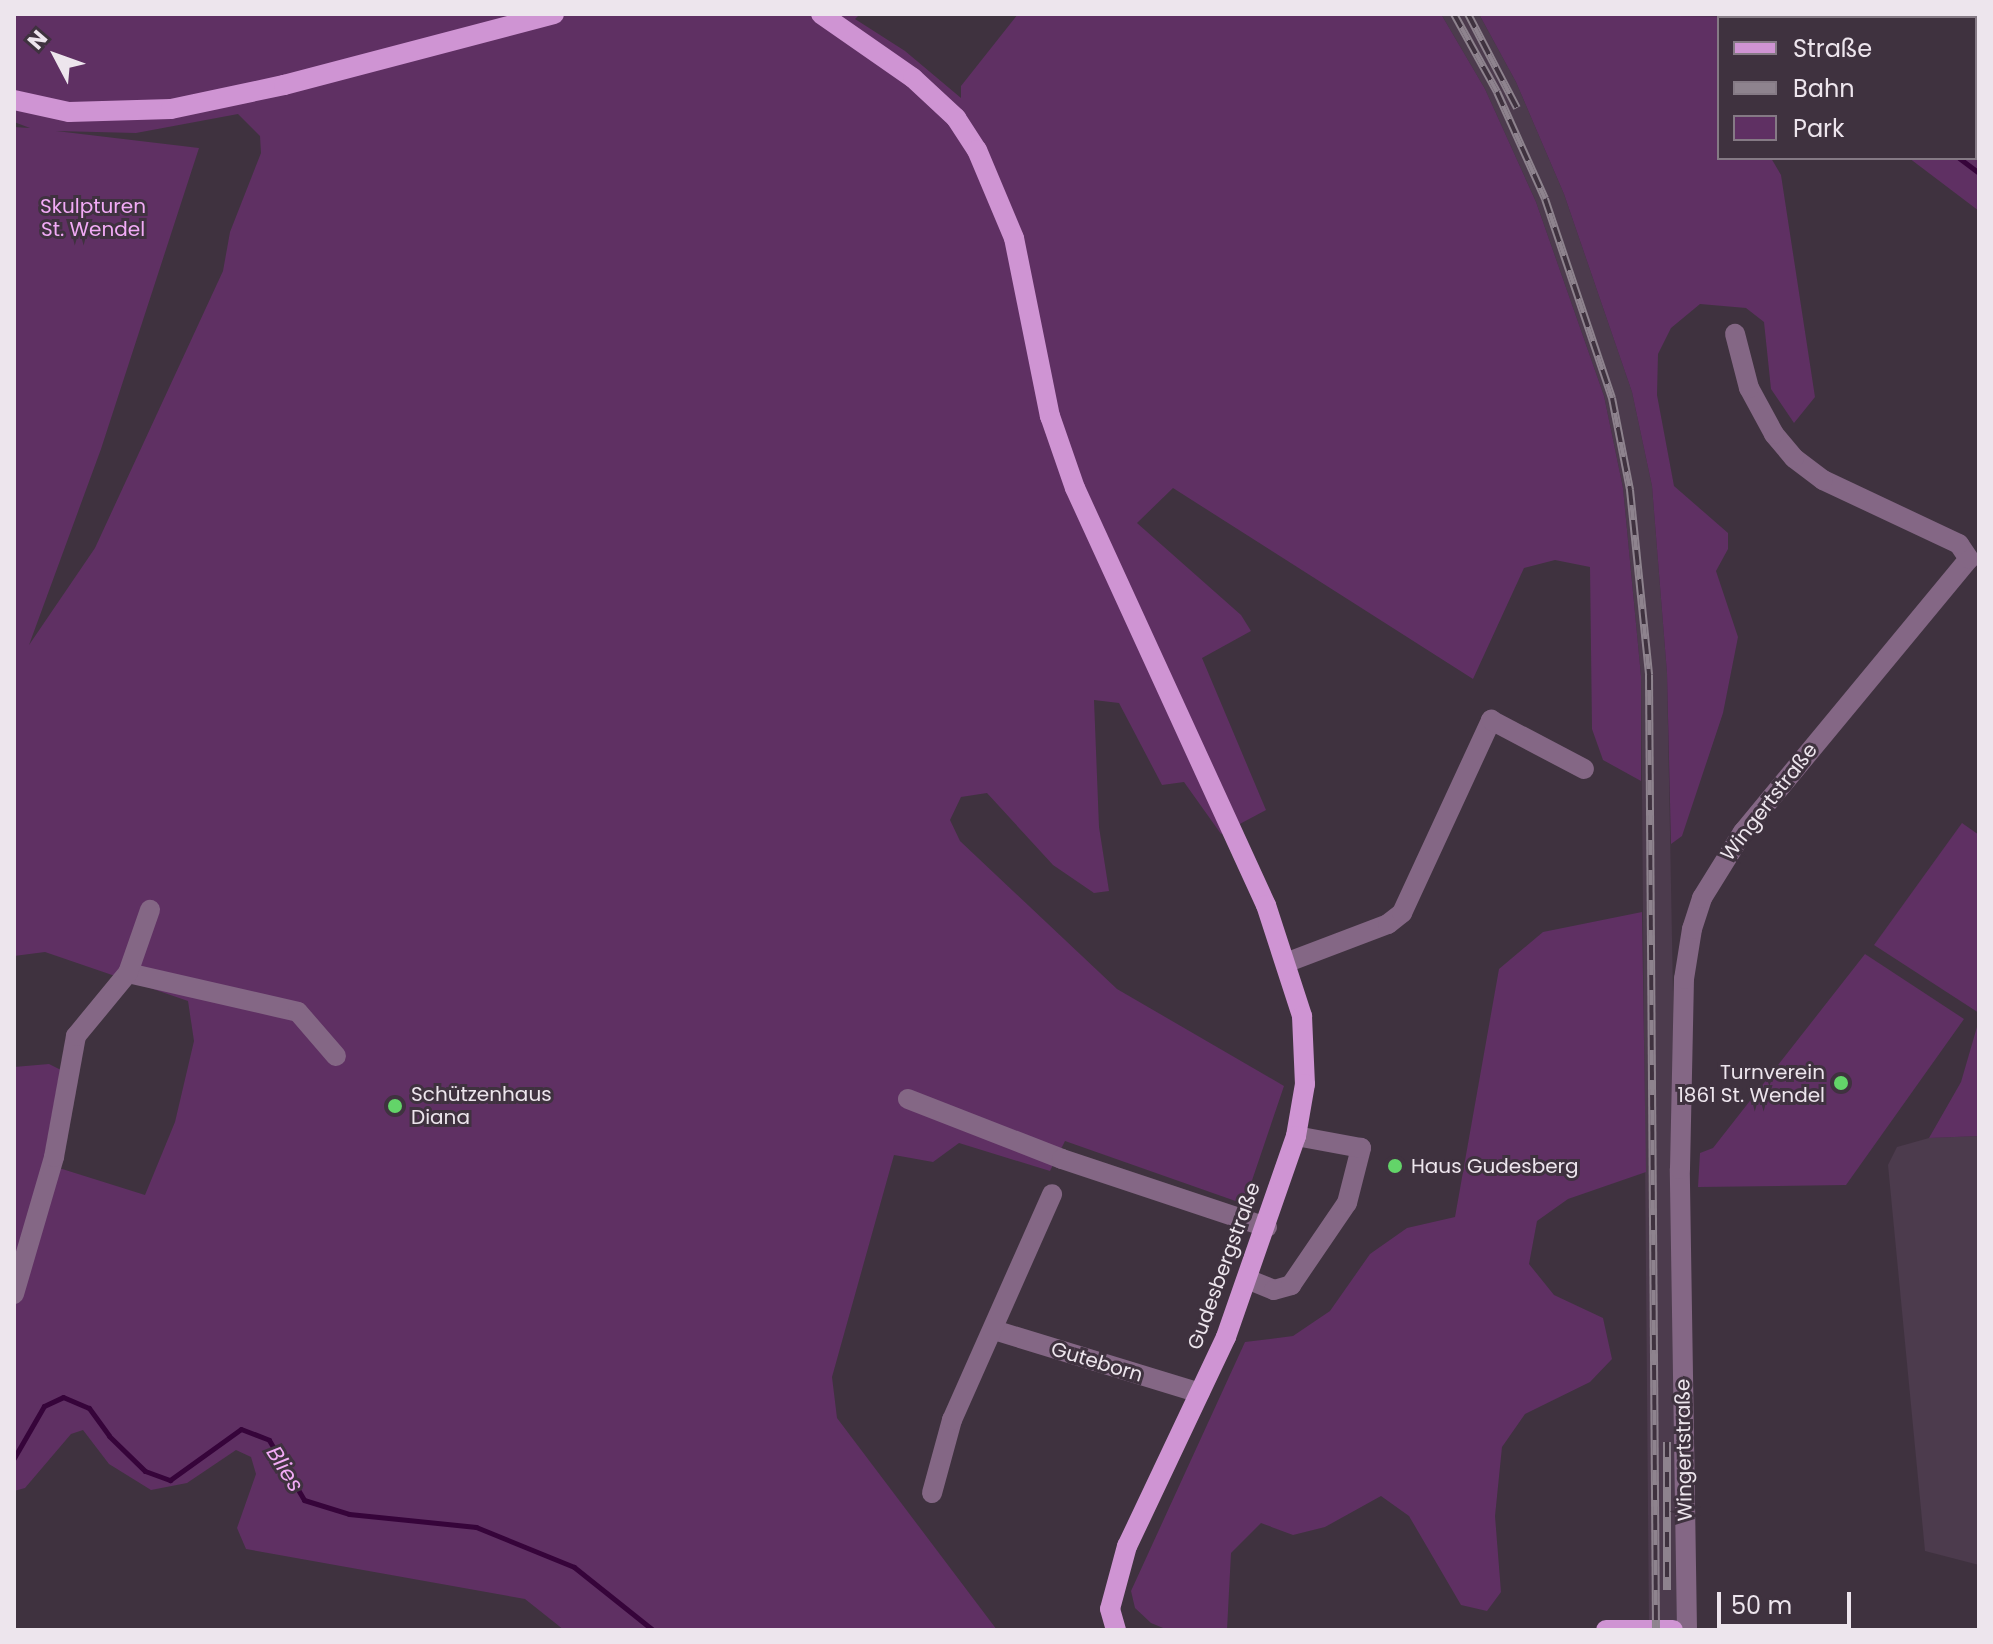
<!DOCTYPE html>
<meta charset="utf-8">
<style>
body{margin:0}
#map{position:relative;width:1993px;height:1644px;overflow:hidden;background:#3f323f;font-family:Poppins,sans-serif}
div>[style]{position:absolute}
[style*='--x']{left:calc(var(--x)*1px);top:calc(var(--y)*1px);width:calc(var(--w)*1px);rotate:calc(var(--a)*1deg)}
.built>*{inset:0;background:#4c3b4d}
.green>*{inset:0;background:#5f3063}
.stream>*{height:5px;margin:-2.5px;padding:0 2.5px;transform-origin:2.5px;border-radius:2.5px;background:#36043a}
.minor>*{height:20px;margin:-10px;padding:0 10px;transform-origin:10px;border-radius:10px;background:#846785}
.major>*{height:20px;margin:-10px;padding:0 10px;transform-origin:10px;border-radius:10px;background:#cf94d3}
.rail>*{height:8px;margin-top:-4px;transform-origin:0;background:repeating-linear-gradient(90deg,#3f323f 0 15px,#8e838e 0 30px);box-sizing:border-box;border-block:2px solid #8e838e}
.dots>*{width:22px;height:22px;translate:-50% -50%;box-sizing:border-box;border:4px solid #3f323f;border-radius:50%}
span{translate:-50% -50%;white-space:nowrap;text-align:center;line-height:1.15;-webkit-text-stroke:6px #3f323f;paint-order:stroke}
.park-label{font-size:20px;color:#f2abf6}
.street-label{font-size:20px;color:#ede5ed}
.poi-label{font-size:20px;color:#ede5ed}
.right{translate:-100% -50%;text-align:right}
.left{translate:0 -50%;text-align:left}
.water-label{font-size:22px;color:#f2abf6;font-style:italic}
.frame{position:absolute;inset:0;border:16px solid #ede5ed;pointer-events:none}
.legend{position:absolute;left:1717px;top:16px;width:260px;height:144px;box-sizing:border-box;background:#3f323f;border:2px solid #857a85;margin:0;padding:10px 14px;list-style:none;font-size:24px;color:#ede5ed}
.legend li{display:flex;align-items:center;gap:16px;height:40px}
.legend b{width:40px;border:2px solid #857a85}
.north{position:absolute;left:16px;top:16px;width:80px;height:80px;-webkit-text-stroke:6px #3f323f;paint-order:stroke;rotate:311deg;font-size:22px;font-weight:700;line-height:32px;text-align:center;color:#ede5ed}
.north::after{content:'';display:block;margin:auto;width:28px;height:36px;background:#ede5ed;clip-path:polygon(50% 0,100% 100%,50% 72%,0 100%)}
.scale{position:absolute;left:1717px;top:1592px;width:134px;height:36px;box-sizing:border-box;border:4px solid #ede5ed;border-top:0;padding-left:10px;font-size:24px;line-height:28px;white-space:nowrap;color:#ede5ed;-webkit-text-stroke:6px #3f323f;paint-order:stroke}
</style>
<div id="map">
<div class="built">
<i style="clip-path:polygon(1441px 14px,1479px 14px,1516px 82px,1564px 194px,1632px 392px,1652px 486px,1667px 673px,1685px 1630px,1649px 1630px,1641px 676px,1623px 488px,1604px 396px,1536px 202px,1485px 89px)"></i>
<i style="clip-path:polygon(1979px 1136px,1979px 1565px,1925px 1551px,1888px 1165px,1897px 1147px,1929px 1138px)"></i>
</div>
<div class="green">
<i style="clip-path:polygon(evenodd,14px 14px,860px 14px,855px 19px,905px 51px,961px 98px,961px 86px,1018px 14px,1441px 14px,1485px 89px,1536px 202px,1604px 396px,1623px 488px,1641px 676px,1641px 781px,1603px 760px,1592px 729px,1590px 567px,1555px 560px,1524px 568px,1473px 679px,1173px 488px,1137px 523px,1241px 615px,1251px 631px,1202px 658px,1266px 810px,1221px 834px,1184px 782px,1162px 785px,1119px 703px,1094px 700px,1099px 827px,1109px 891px,1094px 893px,1053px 865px,987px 793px,961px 797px,950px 820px,960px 841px,1117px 989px,1284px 1086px,1244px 1204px,1065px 1141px,1050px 1171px,959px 1143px,933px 1162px,894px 1155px,832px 1377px,837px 1418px,997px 1630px,564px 1630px,525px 1599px,246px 1549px,237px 1528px,256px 1474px,251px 1457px,236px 1450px,187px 1483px,151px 1490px,109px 1464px,83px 1430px,71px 1434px,25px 1488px,14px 1491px,14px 1067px,49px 1064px,77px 1078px,59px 1168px,145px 1195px,175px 1122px,194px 1041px,188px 1001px,45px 952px,14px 956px,14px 127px,30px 128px,14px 122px,14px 14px,238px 114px,260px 136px,261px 153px,230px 232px,223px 271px,95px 548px,29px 645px,101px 449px,199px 148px,56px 131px,136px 133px,238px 114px)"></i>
<i style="clip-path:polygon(1479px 14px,1897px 18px,1719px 18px,1719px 158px,1771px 158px,1781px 175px,1815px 397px,1794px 423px,1771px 389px,1764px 322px,1746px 308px,1700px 304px,1671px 328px,1658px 354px,1657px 395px,1674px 486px,1728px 533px,1728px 549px,1716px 571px,1738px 637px,1723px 713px,1682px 836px,1671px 844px,1667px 673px,1652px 486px,1632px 392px,1564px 194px,1516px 82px)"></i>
<i style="clip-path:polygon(1975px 118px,1979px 122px,1979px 211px,1909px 158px,1975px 158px)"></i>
<i style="clip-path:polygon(1962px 823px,1979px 835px,1979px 1013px,1874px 945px)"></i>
<i style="clip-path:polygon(1642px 912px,1646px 1172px,1568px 1199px,1537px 1221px,1529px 1264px,1554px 1295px,1603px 1318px,1612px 1359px,1590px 1382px,1525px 1414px,1502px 1447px,1495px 1516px,1501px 1592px,1487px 1611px,1461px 1605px,1409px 1516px,1381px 1496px,1325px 1527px,1293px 1535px,1261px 1523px,1231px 1553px,1227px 1630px,1168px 1630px,1151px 1623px,1135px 1608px,1131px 1591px,1245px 1342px,1293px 1336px,1330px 1311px,1370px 1254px,1407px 1228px,1455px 1217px,1499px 969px,1543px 932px)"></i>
<i style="clip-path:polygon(1865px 954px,1964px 1019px,1846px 1185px,1698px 1187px,1700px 1153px,1713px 1148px)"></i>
<i style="clip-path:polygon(1979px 1020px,1979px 1136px,1929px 1138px,1961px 1082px)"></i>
</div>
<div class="stream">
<i style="--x:1770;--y:14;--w:6;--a:39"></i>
<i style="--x:1959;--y:158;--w:25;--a:37"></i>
<i style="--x:14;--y:1458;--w:60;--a:-60"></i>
<i style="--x:44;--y:1406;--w:21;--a:-25"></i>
<i style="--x:63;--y:1397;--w:28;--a:23"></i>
<i style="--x:89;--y:1408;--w:34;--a:54"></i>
<i style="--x:109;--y:1436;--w:50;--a:44.2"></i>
<i style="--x:145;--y:1471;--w:27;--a:20"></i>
<i style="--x:170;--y:1480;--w:87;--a:-35.7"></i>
<i style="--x:241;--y:1429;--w:30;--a:21"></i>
<i style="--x:269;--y:1440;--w:69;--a:59.7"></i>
<i style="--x:304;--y:1500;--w:47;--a:17.3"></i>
<i style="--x:349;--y:1514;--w:128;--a:5.8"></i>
<i style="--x:476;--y:1527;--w:106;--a:22.2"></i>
<i style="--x:574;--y:1567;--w:101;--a:38.6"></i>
</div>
<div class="minor">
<i style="--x:1288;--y:962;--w:107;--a:-20.8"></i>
<i style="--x:1388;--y:924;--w:18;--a:-38"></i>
<i style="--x:1402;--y:913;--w:213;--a:-65.2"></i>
<i style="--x:1491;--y:720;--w:105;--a:27.8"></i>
<i style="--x:128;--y:973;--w:174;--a:12.9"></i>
<i style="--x:298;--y:1012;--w:58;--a:49.2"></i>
<i style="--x:908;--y:1099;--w:165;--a:21.3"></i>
<i style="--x:1062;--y:1159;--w:216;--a:18.4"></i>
<i style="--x:1247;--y:1279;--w:29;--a:22"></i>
<i style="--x:1274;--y:1290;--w:18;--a:-16"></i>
<i style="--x:1291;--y:1285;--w:99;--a:-55.7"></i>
<i style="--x:1347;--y:1203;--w:57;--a:-75.7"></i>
<i style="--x:1361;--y:1148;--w:66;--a:-169.5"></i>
<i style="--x:14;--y:1294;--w:143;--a:-73.7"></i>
<i style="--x:54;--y:1157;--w:123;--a:-79.7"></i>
<i style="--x:76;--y:1036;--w:82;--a:-50.5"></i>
<i style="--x:128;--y:973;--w:67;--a:-70.8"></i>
<i style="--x:994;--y:1330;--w:215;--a:17"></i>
<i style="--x:932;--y:1493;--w:76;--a:-74.7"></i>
<i style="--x:952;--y:1420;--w:247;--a:-66.1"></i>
<i style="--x:1687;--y:1630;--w:461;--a:-90.9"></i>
<i style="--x:1680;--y:1169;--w:190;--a:-88.8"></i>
<i style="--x:1684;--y:979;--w:51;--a:-80.9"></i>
<i style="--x:1692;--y:929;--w:33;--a:-72"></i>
<i style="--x:1702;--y:898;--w:78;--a:-58.2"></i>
<i style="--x:1743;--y:832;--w:354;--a:-50.4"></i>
<i style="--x:1969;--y:559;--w:18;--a:-124"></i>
<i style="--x:1959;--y:544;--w:150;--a:-154.8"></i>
<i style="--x:1823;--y:480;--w:36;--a:-143"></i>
<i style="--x:1794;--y:458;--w:31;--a:-130"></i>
<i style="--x:1774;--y:434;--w:52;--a:-118.5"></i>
<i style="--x:1749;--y:388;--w:56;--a:-104.5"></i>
</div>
<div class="major">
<i style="--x:821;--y:14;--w:112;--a:34.8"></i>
<i style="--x:913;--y:78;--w:59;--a:42.9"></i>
<i style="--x:956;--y:118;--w:38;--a:57"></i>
<i style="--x:977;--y:150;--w:95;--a:67.2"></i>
<i style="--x:1014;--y:238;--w:182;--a:78.6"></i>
<i style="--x:1050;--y:416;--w:76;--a:70.9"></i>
<i style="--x:1075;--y:488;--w:459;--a:65.4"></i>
<i style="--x:1266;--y:905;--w:117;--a:72"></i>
<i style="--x:1302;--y:1016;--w:68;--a:87.5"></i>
<i style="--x:1305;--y:1084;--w:53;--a:99.8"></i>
<i style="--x:1296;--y:1136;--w:213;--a:109.2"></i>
<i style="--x:1226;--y:1337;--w:231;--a:115.3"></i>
<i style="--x:1127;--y:1546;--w:65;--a:105.1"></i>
<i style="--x:1110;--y:1609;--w:22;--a:74"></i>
<i style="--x:14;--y:100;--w:56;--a:12.3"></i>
<i style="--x:69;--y:112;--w:102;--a:-1.7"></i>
<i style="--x:171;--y:109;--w:116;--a:-12"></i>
<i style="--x:284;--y:85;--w:279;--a:-14.7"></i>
<i style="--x:1606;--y:1630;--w:67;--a:0"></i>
</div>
<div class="rail">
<i style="--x:1454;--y:14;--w:89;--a:61.1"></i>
<i style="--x:1497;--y:92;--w:117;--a:65.8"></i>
<i style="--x:1545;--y:199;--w:210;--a:71.4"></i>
<i style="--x:1612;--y:398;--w:94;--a:78.9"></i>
<i style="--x:1630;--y:490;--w:186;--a:84.1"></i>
<i style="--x:1649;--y:675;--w:955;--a:89.58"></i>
<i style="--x:1468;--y:14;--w:106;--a:62.5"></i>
<i style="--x:1667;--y:1442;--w:148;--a:90"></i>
</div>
<div class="dots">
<i style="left:1841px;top:1083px;background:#63d469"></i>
<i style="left:395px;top:1106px;background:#63d469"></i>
<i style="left:1395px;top:1166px;background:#63d469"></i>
</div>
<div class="park-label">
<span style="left:93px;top:218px">Skulpturen<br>St. Wendel</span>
</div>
<div class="street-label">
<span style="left:1769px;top:802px;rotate:-52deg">Wingertstraße</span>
<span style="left:1224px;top:1266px;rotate:-70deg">Gudesbergstraße</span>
<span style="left:1097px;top:1362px;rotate:17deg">Guteborn</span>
<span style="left:1684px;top:1450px;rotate:-91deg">Wingertstraße</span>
</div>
<div class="poi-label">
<span class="right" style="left:1825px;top:1084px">Turnverein<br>1861 St. Wendel</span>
<span class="left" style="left:411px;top:1106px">Schützenhaus<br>Diana</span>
<span class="left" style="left:1411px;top:1166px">Haus Gudesberg</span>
</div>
<div class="water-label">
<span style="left:285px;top:1469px;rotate:58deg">Blies</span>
</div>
<div class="frame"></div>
<ul class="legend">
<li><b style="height:10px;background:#cf94d3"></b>Straße</li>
<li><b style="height:10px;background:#8e838e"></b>Bahn</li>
<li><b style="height:22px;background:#5f3063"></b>Park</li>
</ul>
<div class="north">N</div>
<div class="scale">50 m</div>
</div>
